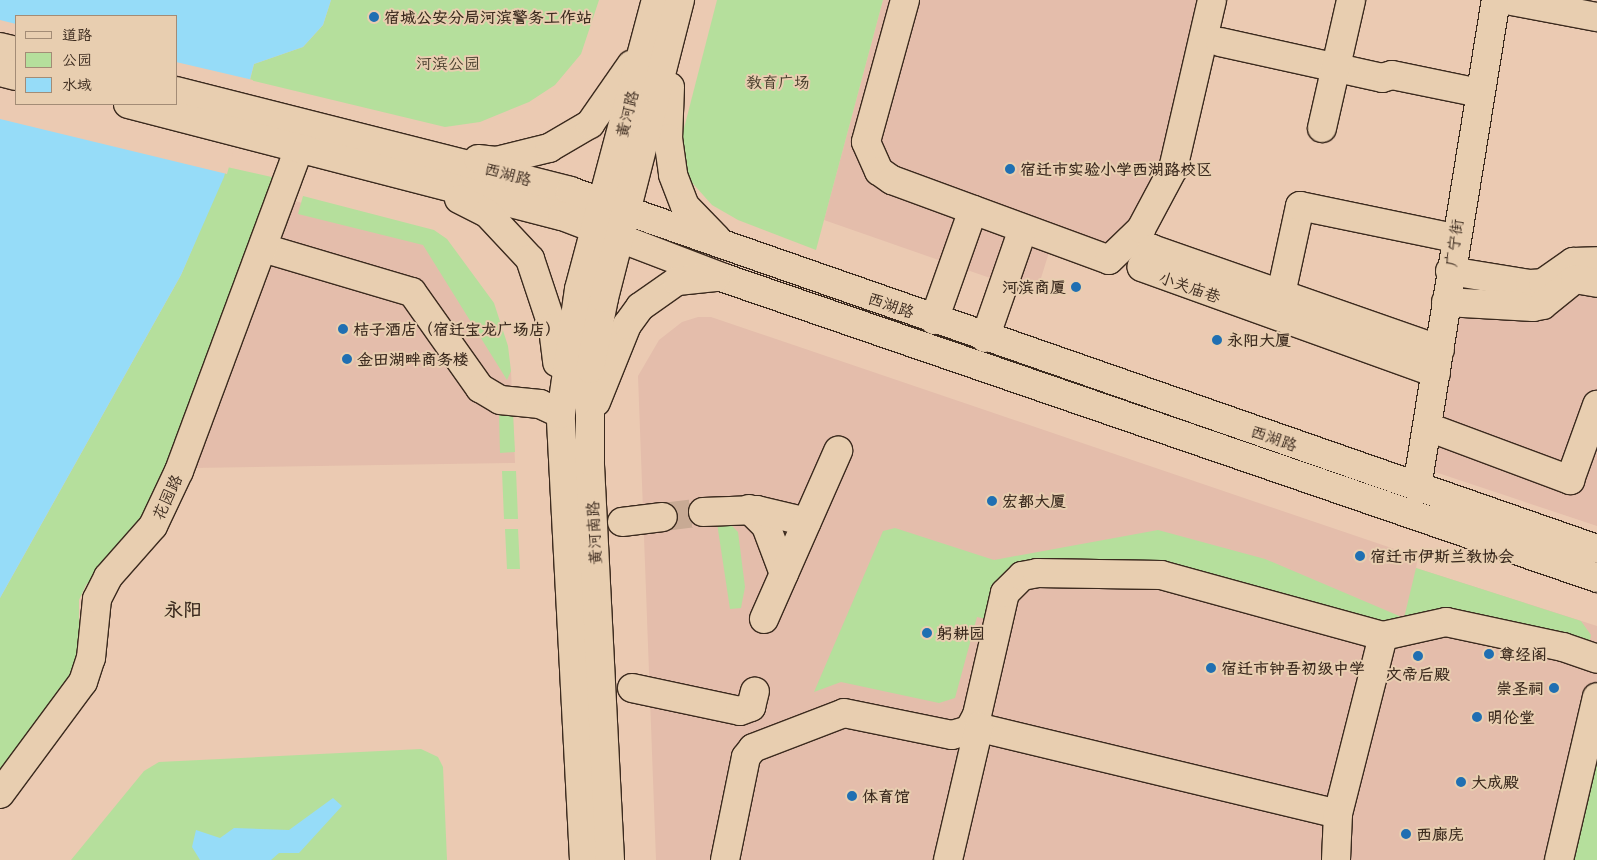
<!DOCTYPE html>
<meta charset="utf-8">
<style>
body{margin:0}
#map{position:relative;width:1597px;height:860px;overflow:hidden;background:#ebcab2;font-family:"Patrick Hand","LXGW WenKai TC",sans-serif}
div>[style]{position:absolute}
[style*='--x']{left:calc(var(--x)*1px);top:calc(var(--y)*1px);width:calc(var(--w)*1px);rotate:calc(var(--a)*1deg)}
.built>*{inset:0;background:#e4bdab}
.green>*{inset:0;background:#b5df9c}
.water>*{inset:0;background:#96dcf8}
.pier>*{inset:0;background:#ebcab2}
.minor-tunnel>*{height:28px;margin-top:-14px;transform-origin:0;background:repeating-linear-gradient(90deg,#c8aa94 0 28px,transparent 0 42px)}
.roads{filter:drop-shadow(1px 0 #3b2a1e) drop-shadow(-1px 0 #3b2a1e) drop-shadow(0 1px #3b2a1e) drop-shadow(0 -1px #3b2a1e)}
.minor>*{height:28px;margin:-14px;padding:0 14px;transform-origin:14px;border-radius:14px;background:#e8ceb0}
.major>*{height:28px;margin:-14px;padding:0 14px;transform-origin:14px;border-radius:14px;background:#e8ceb0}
.dots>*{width:14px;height:14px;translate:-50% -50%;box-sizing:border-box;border:2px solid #e8ceb0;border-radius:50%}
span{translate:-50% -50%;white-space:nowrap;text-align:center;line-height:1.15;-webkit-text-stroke:4px #e8ceb0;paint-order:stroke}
.poi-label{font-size:16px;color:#3b2a1e;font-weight:700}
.left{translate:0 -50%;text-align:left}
.right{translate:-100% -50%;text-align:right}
.park-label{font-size:16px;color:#473c2b}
.street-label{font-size:16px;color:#3b2a1e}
.quarter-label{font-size:19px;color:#3b2a1e;font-weight:700}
.legend{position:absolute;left:15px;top:15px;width:162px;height:90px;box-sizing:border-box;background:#e8ceb0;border:1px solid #a38c76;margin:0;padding:6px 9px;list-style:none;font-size:15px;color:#3b2a1e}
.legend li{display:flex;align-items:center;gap:10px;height:25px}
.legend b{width:25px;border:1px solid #a38c76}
</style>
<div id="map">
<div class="built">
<i style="clip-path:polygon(883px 0,1222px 0,1147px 236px,1121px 268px,1051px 246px,1036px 294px,824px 220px)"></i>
<i style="clip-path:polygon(290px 200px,428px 233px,511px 371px,515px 463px,192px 468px)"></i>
<i style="clip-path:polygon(1597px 269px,1597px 526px,1432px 471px,1459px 291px,1539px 299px)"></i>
<i style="clip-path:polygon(698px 317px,711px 317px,1418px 557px,1416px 568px,1597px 626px,1597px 860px,656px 860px,638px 376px,659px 340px,682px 322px)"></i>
</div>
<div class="green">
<i style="clip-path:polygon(331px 0,599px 0,581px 54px,555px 85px,529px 102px,480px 122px,445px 127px,250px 80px,254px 64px,303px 47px,323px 25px)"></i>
<i style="clip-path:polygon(717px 0,883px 0,816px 250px,738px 220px,712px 205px,687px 177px,682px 136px)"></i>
<i style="clip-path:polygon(227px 167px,276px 178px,151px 516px,86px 585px,79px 600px,79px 663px,71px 682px,0 773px,0 598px,181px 275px)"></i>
<i style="clip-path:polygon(303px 196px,434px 230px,447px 239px,494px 303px,508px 346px,511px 371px,507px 380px,423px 245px,298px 214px)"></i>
<i style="clip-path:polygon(513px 413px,515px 452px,500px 453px,499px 414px)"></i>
<i style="clip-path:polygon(502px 471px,516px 471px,518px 519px,504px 519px)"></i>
<i style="clip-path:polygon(728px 522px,738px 532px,745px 587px,741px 608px,730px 609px,717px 523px)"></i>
<i style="clip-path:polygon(895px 528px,994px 560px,1158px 530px,1265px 559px,1404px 618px,1416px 568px,1581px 621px,1591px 635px,1588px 651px,1383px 624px,1323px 611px,1028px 568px,990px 620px,977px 617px,955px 698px,939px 703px,841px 682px,814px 692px,883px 531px)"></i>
<i style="clip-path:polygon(505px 529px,518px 529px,520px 569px,507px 569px)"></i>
<i style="clip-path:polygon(1597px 743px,1597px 860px,1570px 860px)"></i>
<i style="clip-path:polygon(421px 749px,438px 757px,443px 767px,447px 860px,71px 860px,144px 771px,159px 762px)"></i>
</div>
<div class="water">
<i style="clip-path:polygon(evenodd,0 0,331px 0,323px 25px,303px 47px,254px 64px,224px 177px,181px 275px,0 598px,0 0,16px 16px,176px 16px,176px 104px,16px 104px,16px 16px)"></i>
<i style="clip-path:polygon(333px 798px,342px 806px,299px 853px,279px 853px,271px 860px,200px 860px,192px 847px,196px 830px,220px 838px,234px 828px,289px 830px)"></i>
</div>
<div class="pier">
<i style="clip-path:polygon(0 20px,16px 24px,16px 104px,176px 104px,176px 62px,253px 80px,227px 174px,0 119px)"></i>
</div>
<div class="minor-tunnel">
<i style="--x:663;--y:517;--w:40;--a:-7.1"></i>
</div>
<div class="roads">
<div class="minor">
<i style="--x:905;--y:0;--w:147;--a:105.4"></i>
<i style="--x:866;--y:142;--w:32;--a:66"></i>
<i style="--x:879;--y:171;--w:16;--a:35"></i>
<i style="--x:892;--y:180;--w:231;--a:20.2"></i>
<i style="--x:1109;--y:260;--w:45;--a:-44.1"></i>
<i style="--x:1141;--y:229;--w:68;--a:-61.9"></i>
<i style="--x:1173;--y:169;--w:173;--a:-77"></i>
<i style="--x:1507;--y:0;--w:92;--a:10.7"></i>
<i style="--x:1220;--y:42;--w:166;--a:12.5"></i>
<i style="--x:1382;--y:78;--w:10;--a:-17"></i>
<i style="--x:1392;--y:75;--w:90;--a:11.6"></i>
<i style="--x:1322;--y:128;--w:131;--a:-77.2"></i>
<i style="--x:263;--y:248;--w:155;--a:16.5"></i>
<i style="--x:412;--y:292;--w:118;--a:54.7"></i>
<i style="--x:480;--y:388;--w:23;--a:31"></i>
<i style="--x:500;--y:400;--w:40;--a:5.7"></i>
<i style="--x:540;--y:404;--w:23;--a:25"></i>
<i style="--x:1450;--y:271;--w:81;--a:9.2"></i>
<i style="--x:1530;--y:284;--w:13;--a:-4"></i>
<i style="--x:1543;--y:283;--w:37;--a:-35"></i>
<i style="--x:1573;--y:262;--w:24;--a:-2"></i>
<i style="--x:1281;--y:294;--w:90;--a:-77.8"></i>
<i style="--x:1300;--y:206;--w:157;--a:11.7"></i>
<i style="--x:1446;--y:302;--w:87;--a:3.3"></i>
<i style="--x:1533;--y:307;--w:10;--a:-11"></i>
<i style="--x:1543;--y:305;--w:41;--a:-39.1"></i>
<i style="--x:1575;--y:279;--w:22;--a:10"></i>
<i style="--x:934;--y:320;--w:117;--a:-70.5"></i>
<i style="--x:985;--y:338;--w:115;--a:-70.8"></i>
<i style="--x:1436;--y:373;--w:313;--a:-160.2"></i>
<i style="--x:1142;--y:267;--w:21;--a:-61"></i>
<i style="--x:1152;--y:249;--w:305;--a:19.3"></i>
<i style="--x:1428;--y:427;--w:152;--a:20.5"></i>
<i style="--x:1570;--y:480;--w:80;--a:-70.2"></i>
<i style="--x:1417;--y:487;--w:493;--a:-80.8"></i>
<i style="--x:749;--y:509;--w:24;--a:45"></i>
<i style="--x:766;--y:526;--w:51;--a:69.4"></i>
<i style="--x:703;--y:512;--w:54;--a:-2.1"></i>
<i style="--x:757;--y:510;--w:51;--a:13.5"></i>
<i style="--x:622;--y:522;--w:41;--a:-7"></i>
<i style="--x:764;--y:619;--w:184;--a:-66.2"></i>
<i style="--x:1383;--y:636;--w:65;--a:-12.5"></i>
<i style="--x:1446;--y:622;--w:120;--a:12.1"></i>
<i style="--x:1563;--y:647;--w:36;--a:19"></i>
<i style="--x:632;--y:688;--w:110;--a:12"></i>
<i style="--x:740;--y:711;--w:12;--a:-20"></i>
<i style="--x:751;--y:707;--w:16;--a:-76"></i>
<i style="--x:972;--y:726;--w:376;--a:13.5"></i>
<i style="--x:0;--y:794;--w:139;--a:-53.5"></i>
<i style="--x:83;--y:682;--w:25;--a:-72"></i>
<i style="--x:91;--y:658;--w:59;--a:-84.2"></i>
<i style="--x:97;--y:599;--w:25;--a:-63"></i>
<i style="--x:108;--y:577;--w:68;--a:-48.6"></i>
<i style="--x:153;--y:526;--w:61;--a:-64.7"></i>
<i style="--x:179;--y:471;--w:347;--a:-69.6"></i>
<i style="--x:725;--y:860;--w:105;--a:-78.5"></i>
<i style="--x:746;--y:757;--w:11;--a:-52"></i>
<i style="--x:753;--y:748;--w:97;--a:-21"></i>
<i style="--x:844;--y:713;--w:110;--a:11.5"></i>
<i style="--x:952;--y:735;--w:18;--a:-16"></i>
<i style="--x:969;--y:730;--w:17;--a:-62"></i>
<i style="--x:977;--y:715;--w:125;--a:-77.1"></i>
<i style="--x:1005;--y:593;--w:24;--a:-45"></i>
<i style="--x:1022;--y:576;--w:15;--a:-11"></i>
<i style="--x:1037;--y:573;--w:124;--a:0.9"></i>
<i style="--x:1161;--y:575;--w:230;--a:15.4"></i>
<i style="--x:1383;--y:636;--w:184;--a:104.2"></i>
<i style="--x:1338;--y:814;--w:46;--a:92.5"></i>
<i style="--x:948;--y:860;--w:137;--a:-76.9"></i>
<i style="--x:1559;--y:860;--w:167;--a:-76.9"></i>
</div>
<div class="major">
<i style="--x:0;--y:47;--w:16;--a:14"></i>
<i style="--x:0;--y:72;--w:16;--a:14"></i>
<i style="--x:670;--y:87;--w:51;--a:92.2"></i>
<i style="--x:668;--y:138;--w:37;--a:82"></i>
<i style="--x:673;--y:175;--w:33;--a:69"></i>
<i style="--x:685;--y:206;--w:45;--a:45.9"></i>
<i style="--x:176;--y:91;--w:406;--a:14.2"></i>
<i style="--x:570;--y:191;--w:1088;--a:19.22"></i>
<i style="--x:128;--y:104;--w:448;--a:14.5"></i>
<i style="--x:562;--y:216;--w:173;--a:20.9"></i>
<i style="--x:724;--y:278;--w:923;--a:18.96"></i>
<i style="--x:478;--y:159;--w:18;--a:6"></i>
<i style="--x:496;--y:161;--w:55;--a:-13.8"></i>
<i style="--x:549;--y:148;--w:48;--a:-30.3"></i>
<i style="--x:590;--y:124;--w:72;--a:-55.2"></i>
<i style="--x:459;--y:199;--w:31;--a:27"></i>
<i style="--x:487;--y:213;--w:63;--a:46.9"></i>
<i style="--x:530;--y:259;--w:73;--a:71.6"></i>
<i style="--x:553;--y:328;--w:35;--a:83"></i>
<i style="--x:596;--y:402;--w:83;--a:-68.1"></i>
<i style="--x:627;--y:325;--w:22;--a:-54"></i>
<i style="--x:640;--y:307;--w:45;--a:-35.1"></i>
<i style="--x:677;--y:281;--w:39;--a:-6"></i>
<i style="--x:584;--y:860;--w:447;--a:-93"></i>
<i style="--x:561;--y:414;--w:126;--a:-81.8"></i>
<i style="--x:579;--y:289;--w:299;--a:-75.1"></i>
<i style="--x:610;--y:860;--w:400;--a:-92.9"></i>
<i style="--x:590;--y:461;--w:92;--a:-90"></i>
<i style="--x:590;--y:369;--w:72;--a:-78.8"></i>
<i style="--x:604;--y:298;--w:308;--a:-75.7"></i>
</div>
</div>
<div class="dots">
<i style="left:374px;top:17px;background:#1f6fb2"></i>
<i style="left:1010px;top:169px;background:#1f6fb2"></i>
<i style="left:1076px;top:287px;background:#1f6fb2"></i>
<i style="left:343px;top:329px;background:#1f6fb2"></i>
<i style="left:1217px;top:340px;background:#1f6fb2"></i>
<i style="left:347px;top:359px;background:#1f6fb2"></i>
<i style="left:992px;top:501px;background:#1f6fb2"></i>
<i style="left:1360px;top:556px;background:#1f6fb2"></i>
<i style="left:927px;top:633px;background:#1f6fb2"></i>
<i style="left:1489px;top:654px;background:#1f6fb2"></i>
<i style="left:1418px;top:656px;background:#1f6fb2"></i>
<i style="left:1211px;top:668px;background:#1f6fb2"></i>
<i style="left:1554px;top:688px;background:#1f6fb2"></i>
<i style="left:1477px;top:717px;background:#1f6fb2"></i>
<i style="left:1461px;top:782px;background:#1f6fb2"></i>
<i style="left:852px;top:796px;background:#1f6fb2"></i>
<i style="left:1406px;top:834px;background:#1f6fb2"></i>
</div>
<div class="poi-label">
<span class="left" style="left:384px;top:17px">宿城公安分局河滨警务工作站</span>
<span class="left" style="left:1020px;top:169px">宿迁市实验小学西湖路校区</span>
<span class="right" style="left:1066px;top:287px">河滨商厦</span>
<span class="left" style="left:353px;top:329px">桔子酒店（宿迁宝龙广场店）</span>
<span class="left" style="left:1227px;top:340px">永阳大厦</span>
<span class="left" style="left:357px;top:359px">金田湖畔商务楼</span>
<span class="left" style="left:1002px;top:501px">宏都大厦</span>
<span class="left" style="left:1370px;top:556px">宿迁市伊斯兰教协会</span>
<span class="left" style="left:937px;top:633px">躬耕园</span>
<span class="left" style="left:1499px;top:654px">尊经阁</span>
<span class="left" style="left:1221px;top:668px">宿迁市钟吾初级中学</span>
<span style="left:1418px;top:674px">文帝后殿</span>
<span class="right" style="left:1544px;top:688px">崇圣祠</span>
<span class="left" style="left:1487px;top:717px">明伦堂</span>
<span class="left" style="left:1471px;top:782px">大成殿</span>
<span class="left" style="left:862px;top:796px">体育馆</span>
<span class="left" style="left:1416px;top:834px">西廊庑</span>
</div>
<div class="park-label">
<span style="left:448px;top:63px">河滨公园</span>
<span style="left:778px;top:82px">教育广场</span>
</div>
<div class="street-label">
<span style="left:627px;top:114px;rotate:-76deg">黄河路</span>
<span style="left:508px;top:174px;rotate:15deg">西湖路</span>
<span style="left:1454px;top:243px;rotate:-82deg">广宁街</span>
<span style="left:1190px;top:287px;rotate:19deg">小关庙巷</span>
<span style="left:891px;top:305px;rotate:19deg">西湖路</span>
<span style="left:1274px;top:438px;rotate:19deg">西湖路</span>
<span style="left:167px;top:497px;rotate:-65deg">花园路</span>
<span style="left:594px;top:533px;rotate:-93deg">黄河南路</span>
</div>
<div class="quarter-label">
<span style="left:183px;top:610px">永阳</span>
</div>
<ul class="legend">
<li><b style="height:6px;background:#e8ceb0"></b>道路</li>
<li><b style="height:14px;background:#b5df9c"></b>公园</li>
<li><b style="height:14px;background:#96dcf8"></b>水域</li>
</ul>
</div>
